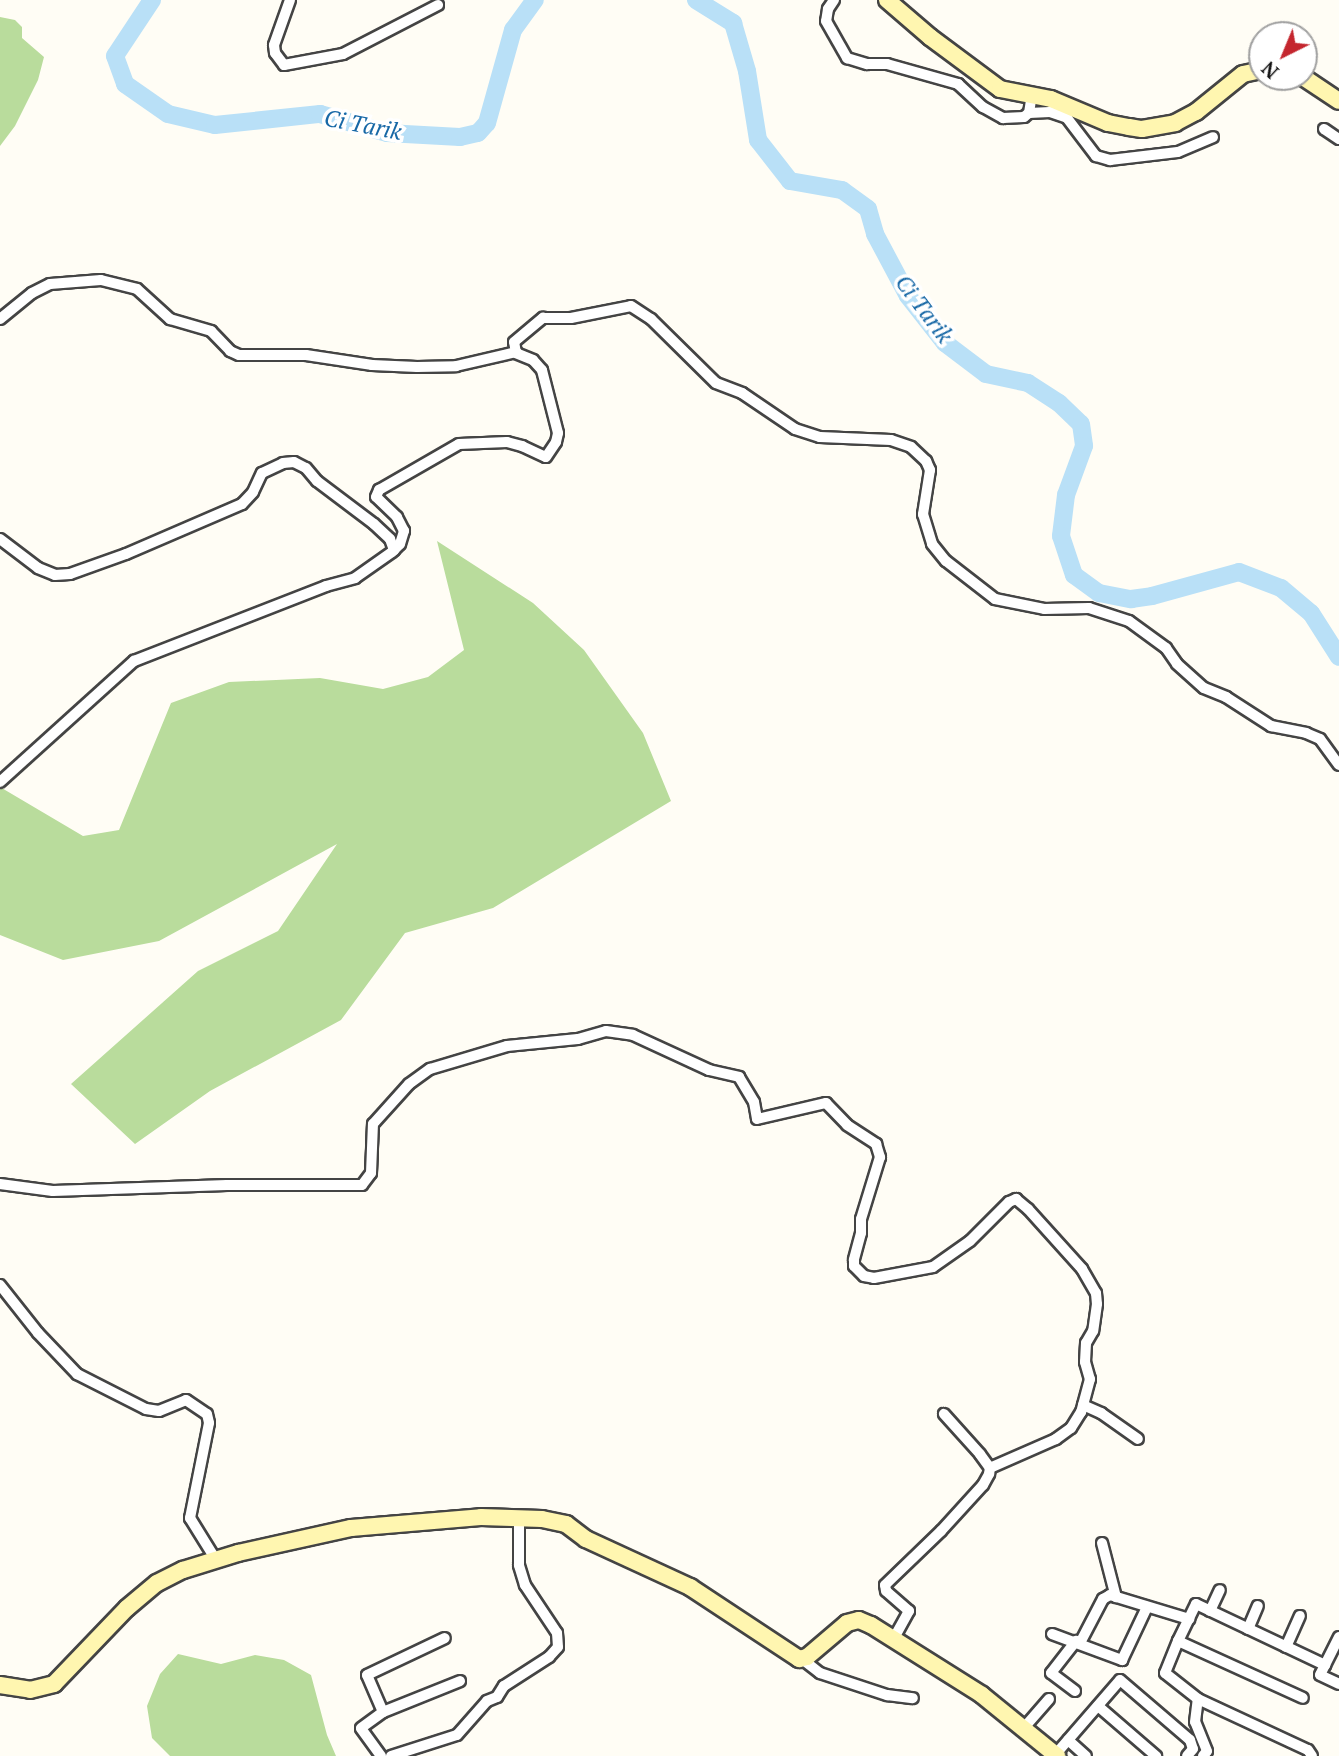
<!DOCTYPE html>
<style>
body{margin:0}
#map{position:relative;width:1339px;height:1756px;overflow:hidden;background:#fffdf5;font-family:"PT Serif",serif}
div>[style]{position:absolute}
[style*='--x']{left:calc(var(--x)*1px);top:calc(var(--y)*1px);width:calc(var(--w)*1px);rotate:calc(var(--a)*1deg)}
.forest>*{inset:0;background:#b9dc9c}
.river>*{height:18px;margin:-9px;padding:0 9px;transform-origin:9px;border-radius:9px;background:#b9e0f7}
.roads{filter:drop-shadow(2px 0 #444) drop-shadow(-2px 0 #444) drop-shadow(0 2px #444) drop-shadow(0 -2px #444)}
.street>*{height:10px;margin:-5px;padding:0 5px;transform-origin:5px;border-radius:5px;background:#fff}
.secondary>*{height:16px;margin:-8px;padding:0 8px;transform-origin:8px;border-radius:8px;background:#fff6b0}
span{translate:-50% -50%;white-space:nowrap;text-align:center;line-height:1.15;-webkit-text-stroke:7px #fff;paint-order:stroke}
.water-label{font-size:23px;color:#1768a6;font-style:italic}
.north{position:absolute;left:1248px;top:21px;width:70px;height:70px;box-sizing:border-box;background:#fff;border:2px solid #a0a0a0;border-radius:50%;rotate:223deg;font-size:19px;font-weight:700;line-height:28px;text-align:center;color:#111}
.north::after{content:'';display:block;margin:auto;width:24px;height:32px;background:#c4262e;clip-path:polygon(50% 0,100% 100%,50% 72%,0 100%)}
</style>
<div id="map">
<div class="forest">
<i style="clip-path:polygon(0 17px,15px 20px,22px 27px,22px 38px,44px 57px,38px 80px,15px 126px,0 146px)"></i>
<i style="clip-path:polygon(437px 541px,533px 603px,584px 650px,643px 733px,671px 801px,493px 908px,405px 933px,341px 1020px,210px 1091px,135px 1144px,71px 1084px,198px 971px,278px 931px,337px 844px,159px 941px,63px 960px,0 935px,0 787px,83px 836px,119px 830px,171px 703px,229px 682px,320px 678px,383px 689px,428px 677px,464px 650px)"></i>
<i style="clip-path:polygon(178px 1654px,221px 1664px,255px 1655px,284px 1660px,311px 1675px,327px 1735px,336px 1756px,170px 1756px,152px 1738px,147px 1706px,160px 1674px)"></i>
</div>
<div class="river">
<i style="--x:152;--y:0;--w:67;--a:123.5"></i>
<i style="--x:115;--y:56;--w:30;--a:70"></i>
<i style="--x:125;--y:84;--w:52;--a:34.9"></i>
<i style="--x:168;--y:114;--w:48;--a:13.2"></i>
<i style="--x:215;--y:125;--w:106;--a:-6"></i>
<i style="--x:320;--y:114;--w:70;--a:15.8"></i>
<i style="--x:387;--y:133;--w:73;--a:3.1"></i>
<i style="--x:460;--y:137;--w:18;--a:-13"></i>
<i style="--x:478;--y:133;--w:13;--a:-48"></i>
<i style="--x:487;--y:123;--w:97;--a:-74.4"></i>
<i style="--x:513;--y:30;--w:37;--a:-54"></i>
<i style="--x:696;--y:0;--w:44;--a:31.9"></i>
<i style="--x:733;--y:23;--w:50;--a:73.7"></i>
<i style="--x:747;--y:71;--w:70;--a:80.9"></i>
<i style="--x:758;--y:140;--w:52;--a:52"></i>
<i style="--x:790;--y:181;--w:53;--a:9.8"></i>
<i style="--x:842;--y:190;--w:32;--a:36"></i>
<i style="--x:868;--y:209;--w:26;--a:74"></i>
<i style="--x:875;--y:234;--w:70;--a:62"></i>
<i style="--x:908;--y:296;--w:60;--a:51.8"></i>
<i style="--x:945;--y:343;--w:51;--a:37.1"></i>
<i style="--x:986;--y:374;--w:43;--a:12.1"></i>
<i style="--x:1028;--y:383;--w:37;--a:33"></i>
<i style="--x:1059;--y:403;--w:30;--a:44"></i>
<i style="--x:1081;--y:424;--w:22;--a:82"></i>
<i style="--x:1084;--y:446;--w:52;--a:110.2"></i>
<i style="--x:1066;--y:495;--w:41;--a:97"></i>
<i style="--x:1061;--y:536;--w:41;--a:71.6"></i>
<i style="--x:1074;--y:575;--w:31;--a:36"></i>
<i style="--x:1099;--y:593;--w:33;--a:11"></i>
<i style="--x:1131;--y:599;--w:21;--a:-8"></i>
<i style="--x:1152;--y:596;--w:90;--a:-15.4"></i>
<i style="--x:1239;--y:572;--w:45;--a:20.9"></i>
<i style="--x:1281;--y:588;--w:39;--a:40"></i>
<i style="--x:1311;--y:613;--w:52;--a:57.5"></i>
</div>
<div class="roads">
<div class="street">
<i style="--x:290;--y:0;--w:48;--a:109.6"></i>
<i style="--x:274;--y:45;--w:8;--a:83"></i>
<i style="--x:275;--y:53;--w:15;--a:53"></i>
<i style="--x:284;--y:65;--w:60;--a:-10.6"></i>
<i style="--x:343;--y:54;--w:107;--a:-27.3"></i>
<i style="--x:834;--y:0;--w:11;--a:124"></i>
<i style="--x:828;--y:9;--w:12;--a:99"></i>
<i style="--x:826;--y:21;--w:43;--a:60.4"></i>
<i style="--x:847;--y:58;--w:21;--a:17"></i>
<i style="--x:867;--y:64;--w:20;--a:0"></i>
<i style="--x:887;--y:64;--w:74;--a:15.7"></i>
<i style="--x:958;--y:84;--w:34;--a:43"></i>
<i style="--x:983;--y:107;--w:23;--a:29"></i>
<i style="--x:1003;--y:118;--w:21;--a:-3"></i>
<i style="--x:1024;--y:117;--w:6;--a:-39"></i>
<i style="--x:1029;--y:113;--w:18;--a:-81"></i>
<i style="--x:1029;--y:113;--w:21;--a:-3"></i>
<i style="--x:1050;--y:112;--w:18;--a:19"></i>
<i style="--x:1067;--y:118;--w:48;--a:52.7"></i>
<i style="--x:1096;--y:156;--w:15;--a:16"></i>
<i style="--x:1110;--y:160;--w:68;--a:-6.7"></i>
<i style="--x:1178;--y:152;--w:38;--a:-23"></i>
<i style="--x:1324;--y:129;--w:18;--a:34"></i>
<i style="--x:0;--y:319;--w:41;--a:-39.1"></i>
<i style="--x:32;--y:293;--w:20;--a:-27"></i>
<i style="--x:50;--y:284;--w:51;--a:-4.5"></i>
<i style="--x:101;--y:280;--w:37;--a:14"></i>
<i style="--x:137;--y:289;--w:45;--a:42.3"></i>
<i style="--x:170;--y:319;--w:43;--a:16.3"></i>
<i style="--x:211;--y:331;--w:28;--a:46"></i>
<i style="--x:230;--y:351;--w:10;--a:24"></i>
<i style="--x:239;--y:355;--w:67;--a:0"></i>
<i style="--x:306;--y:355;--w:67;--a:8.6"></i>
<i style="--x:372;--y:365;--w:45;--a:2.5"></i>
<i style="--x:417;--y:367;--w:39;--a:-1"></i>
<i style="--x:456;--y:366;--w:62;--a:-13.1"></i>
<i style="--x:0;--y:539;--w:48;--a:37.3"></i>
<i style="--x:38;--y:568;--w:18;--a:22"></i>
<i style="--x:55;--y:575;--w:15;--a:-4"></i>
<i style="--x:70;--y:574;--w:59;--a:-19.7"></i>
<i style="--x:126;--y:554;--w:126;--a:-23.3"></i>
<i style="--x:242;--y:504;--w:16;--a:-47"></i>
<i style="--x:253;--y:492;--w:21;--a:-65"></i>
<i style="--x:262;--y:473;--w:23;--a:-25"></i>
<i style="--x:283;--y:463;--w:11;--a:-5"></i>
<i style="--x:294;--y:462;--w:13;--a:27"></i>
<i style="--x:306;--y:468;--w:17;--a:50"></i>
<i style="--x:317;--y:481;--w:71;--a:37"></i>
<i style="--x:374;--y:524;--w:22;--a:43"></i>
<i style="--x:390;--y:539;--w:12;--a:70"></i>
<i style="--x:0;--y:782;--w:181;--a:-42.1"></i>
<i style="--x:134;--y:661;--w:206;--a:-21.3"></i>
<i style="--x:326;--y:586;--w:30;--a:-15"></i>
<i style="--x:355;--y:578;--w:45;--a:-35.1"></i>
<i style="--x:392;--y:552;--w:11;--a:-45"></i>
<i style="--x:400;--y:544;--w:14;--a:-73"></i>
<i style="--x:404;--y:531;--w:16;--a:-117"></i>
<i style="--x:397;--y:517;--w:29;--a:-136"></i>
<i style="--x:376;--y:497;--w:8;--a:-67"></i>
<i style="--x:379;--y:490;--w:92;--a:-29.9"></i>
<i style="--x:459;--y:444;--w:48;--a:-2.4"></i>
<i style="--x:507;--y:442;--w:16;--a:15"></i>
<i style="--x:522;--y:446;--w:26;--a:25"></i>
<i style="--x:546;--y:457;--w:18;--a:-56"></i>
<i style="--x:556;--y:442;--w:9;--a:-77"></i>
<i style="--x:558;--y:433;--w:65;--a:-104.3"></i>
<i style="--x:542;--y:370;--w:13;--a:-132"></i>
<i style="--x:533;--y:360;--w:18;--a:-158"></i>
<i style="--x:516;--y:353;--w:11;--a:-100"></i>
<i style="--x:514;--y:342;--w:38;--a:-40"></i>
<i style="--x:543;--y:318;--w:28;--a:0"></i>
<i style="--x:571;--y:318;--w:61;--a:-11.3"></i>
<i style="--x:631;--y:306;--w:24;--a:33"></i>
<i style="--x:651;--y:319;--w:91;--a:44.6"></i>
<i style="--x:716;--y:383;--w:28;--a:21"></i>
<i style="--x:742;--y:393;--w:64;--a:34.2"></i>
<i style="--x:795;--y:429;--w:26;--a:18"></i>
<i style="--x:820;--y:437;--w:71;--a:2.4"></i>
<i style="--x:891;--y:440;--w:21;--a:19"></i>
<i style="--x:911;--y:447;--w:21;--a:43"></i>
<i style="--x:926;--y:461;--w:10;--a:66"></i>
<i style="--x:930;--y:470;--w:45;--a:99"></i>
<i style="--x:923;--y:514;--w:31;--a:73"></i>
<i style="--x:932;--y:544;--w:22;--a:51"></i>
<i style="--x:946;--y:561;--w:62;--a:37.8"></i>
<i style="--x:995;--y:599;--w:50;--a:11.5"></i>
<i style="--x:1044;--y:609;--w:45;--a:-1.3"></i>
<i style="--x:1089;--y:608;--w:42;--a:18"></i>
<i style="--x:1129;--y:621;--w:46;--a:36.1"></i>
<i style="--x:1166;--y:648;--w:19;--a:55"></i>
<i style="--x:1177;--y:664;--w:36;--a:42"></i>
<i style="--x:1204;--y:688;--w:24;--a:22"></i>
<i style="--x:1226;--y:697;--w:54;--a:32.8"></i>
<i style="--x:1271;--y:726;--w:36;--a:11"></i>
<i style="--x:1306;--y:733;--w:15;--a:23"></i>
<i style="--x:1320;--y:739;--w:32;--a:54"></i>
<i style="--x:0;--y:1184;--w:53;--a:7.5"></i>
<i style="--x:53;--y:1191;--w:174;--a:-2"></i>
<i style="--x:227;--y:1185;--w:135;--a:0"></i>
<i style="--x:362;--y:1185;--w:15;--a:-53"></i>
<i style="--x:371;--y:1173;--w:49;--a:-87.7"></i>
<i style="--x:373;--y:1124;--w:54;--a:-48"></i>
<i style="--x:409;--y:1084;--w:26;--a:-36"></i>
<i style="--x:430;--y:1069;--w:80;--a:-16.6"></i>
<i style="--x:507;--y:1046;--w:71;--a:-5.6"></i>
<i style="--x:578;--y:1039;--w:29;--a:-16"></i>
<i style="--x:606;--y:1031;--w:27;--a:8"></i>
<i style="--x:633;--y:1035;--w:84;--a:24.7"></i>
<i style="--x:709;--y:1070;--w:31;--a:13"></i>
<i style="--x:739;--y:1077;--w:29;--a:59"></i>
<i style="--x:754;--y:1102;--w:17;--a:80"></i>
<i style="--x:757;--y:1119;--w:71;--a:-13.1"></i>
<i style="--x:826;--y:1103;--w:30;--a:46"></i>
<i style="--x:847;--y:1125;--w:35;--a:33"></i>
<i style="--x:876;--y:1144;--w:14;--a:73"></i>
<i style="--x:880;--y:1157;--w:65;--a:107"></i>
<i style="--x:861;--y:1219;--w:14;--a:90"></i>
<i style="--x:861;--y:1233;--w:28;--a:105"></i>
<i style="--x:854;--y:1260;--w:6;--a:90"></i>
<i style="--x:854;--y:1266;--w:14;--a:45"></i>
<i style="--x:864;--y:1276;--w:10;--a:11"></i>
<i style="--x:874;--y:1278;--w:60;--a:-10.6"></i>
<i style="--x:933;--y:1267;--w:45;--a:-35.1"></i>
<i style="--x:970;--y:1241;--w:55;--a:-45"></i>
<i style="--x:1009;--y:1202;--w:8;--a:-23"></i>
<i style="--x:1016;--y:1199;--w:16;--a:40"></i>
<i style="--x:1028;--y:1209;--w:81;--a:48"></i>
<i style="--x:1082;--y:1269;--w:28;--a:60"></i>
<i style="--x:1096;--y:1293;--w:11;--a:85"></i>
<i style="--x:1097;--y:1304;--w:27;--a:98"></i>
<i style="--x:1093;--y:1331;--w:14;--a:120"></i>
<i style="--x:1086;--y:1343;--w:19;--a:93"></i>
<i style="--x:1085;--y:1362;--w:18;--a:74"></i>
<i style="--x:1090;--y:1379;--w:34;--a:105"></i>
<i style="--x:1081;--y:1412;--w:19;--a:122"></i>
<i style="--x:1071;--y:1428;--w:19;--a:144"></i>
<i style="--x:1056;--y:1439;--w:72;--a:156.3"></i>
<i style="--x:0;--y:1285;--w:61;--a:51.6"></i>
<i style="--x:38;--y:1333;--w:57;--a:46.4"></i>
<i style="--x:77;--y:1374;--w:77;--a:26.9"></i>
<i style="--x:146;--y:1409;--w:13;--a:9"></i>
<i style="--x:159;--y:1411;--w:29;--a:-22"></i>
<i style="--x:186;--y:1400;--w:25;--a:34"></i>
<i style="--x:207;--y:1414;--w:9;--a:77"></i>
<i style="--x:209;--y:1423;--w:97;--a:101.3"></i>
<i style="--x:190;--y:1518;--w:49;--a:58.2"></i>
<i style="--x:1083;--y:1405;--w:20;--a:24"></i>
<i style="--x:1101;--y:1413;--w:45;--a:35.1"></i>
<i style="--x:1102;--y:1543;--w:56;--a:75.5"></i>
<i style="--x:1210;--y:1611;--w:23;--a:-65"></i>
<i style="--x:1248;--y:1629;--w:25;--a:-67"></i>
<i style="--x:1052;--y:1634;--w:75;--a:20.4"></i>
<i style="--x:1122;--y:1660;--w:59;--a:-64.7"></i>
<i style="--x:1339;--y:1637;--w:42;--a:116.6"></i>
<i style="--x:1320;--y:1675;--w:21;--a:25"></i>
<i style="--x:894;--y:1638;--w:31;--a:-61"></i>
<i style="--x:909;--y:1611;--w:30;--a:-139"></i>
<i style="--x:886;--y:1591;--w:6;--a:-99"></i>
<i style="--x:885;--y:1585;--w:78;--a:-44"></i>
<i style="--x:941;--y:1531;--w:62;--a:-47.6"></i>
<i style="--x:983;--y:1485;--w:13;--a:-61"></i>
<i style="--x:989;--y:1474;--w:6;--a:-81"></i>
<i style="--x:990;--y:1468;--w:17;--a:-126"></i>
<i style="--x:980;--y:1454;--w:54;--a:-132"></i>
<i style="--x:1178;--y:1641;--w:41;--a:-64.1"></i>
<i style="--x:1196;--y:1604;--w:143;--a:25.3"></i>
<i style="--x:1080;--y:1643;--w:50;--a:-62.4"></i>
<i style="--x:1103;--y:1599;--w:8;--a:-30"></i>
<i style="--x:1110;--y:1595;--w:83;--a:16.9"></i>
<i style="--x:1286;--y:1647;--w:34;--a:-66"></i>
<i style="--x:802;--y:1659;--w:23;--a:38"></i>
<i style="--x:820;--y:1673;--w:71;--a:18.2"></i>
<i style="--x:887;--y:1695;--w:26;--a:7"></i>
<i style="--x:1075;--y:1691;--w:30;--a:-143"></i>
<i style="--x:1051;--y:1673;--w:41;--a:-52"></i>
<i style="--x:1198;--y:1699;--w:121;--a:24.9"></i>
<i style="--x:1308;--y:1750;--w:7;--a:56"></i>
<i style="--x:1098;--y:1706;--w:77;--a:40.8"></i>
<i style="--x:383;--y:1712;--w:40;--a:-113.4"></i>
<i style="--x:367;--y:1675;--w:86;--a:-25.4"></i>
<i style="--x:1022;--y:1730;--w:41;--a:-48.9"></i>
<i style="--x:1068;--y:1740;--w:24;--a:42"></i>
<i style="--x:1055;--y:1755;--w:99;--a:-49.1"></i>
<i style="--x:1120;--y:1680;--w:92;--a:40.6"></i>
<i style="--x:1190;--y:1740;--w:9;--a:72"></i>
<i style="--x:1193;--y:1749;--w:9;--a:131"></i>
<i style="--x:381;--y:1756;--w:34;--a:-126"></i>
<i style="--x:361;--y:1728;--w:27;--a:-36"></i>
<i style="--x:383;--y:1712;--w:83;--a:-21.9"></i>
<i style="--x:391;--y:1756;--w:69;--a:-17.7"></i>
<i style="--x:457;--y:1735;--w:45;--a:-48.6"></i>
<i style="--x:487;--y:1701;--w:11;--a:-22"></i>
<i style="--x:497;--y:1697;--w:13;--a:-58"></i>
<i style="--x:504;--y:1686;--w:54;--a:-32.8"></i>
<i style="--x:549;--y:1657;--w:13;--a:-48"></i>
<i style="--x:558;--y:1647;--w:14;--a:-94"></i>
<i style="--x:557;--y:1633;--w:58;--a:-123.7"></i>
<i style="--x:525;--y:1585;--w:21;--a:-107"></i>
<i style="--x:519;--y:1565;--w:45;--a:-90"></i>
<i style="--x:1203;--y:1756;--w:6;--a:-51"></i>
<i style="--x:1207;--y:1751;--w:31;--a:-112"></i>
<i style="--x:1195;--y:1722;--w:23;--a:-83"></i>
<i style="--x:1198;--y:1699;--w:42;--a:-141.8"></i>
<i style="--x:1165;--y:1673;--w:35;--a:-68"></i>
<i style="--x:1178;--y:1641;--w:137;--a:24.5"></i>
</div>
<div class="secondary">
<i style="--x:887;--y:0;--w:57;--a:40.7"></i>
<i style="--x:930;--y:37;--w:87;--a:36.6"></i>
<i style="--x:1000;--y:89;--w:52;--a:11.1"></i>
<i style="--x:1051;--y:99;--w:62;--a:22.8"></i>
<i style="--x:1108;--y:123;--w:21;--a:11"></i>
<i style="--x:1129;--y:127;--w:13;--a:9"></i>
<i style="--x:1142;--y:129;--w:34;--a:-10"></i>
<i style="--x:1175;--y:123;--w:24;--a:-28"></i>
<i style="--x:1196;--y:112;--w:60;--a:-39"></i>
<i style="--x:1243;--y:74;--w:19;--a:-12"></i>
<i style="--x:1303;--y:77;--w:43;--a:33.7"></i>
<i style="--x:0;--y:1685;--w:30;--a:9"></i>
<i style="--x:30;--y:1690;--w:25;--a:-14"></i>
<i style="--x:54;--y:1684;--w:105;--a:-46.2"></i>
<i style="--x:127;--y:1608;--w:39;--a:-40"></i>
<i style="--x:157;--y:1583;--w:29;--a:-27"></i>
<i style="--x:183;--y:1570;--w:58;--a:-17.2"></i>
<i style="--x:238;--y:1553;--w:116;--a:-12.5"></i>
<i style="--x:351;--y:1528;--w:130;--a:-4.8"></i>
<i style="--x:481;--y:1517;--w:61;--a:1.9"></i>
<i style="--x:542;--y:1519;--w:25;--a:12"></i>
<i style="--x:566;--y:1524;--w:25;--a:37"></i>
<i style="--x:586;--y:1539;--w:115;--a:24.8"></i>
<i style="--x:690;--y:1587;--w:131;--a:33.4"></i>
<i style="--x:799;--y:1659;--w:8;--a:-14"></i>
<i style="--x:807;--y:1657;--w:52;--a:-40.4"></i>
<i style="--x:847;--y:1623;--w:12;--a:-14"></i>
<i style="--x:859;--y:1620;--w:13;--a:23"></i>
<i style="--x:871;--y:1625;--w:131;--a:32.2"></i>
<i style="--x:982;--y:1695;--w:97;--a:39.1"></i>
</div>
</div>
<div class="water-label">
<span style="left:363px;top:125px;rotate:11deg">Ci Tarik</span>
<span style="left:924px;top:309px;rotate:53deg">Ci Tarik</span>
</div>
<div class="north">N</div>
</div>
